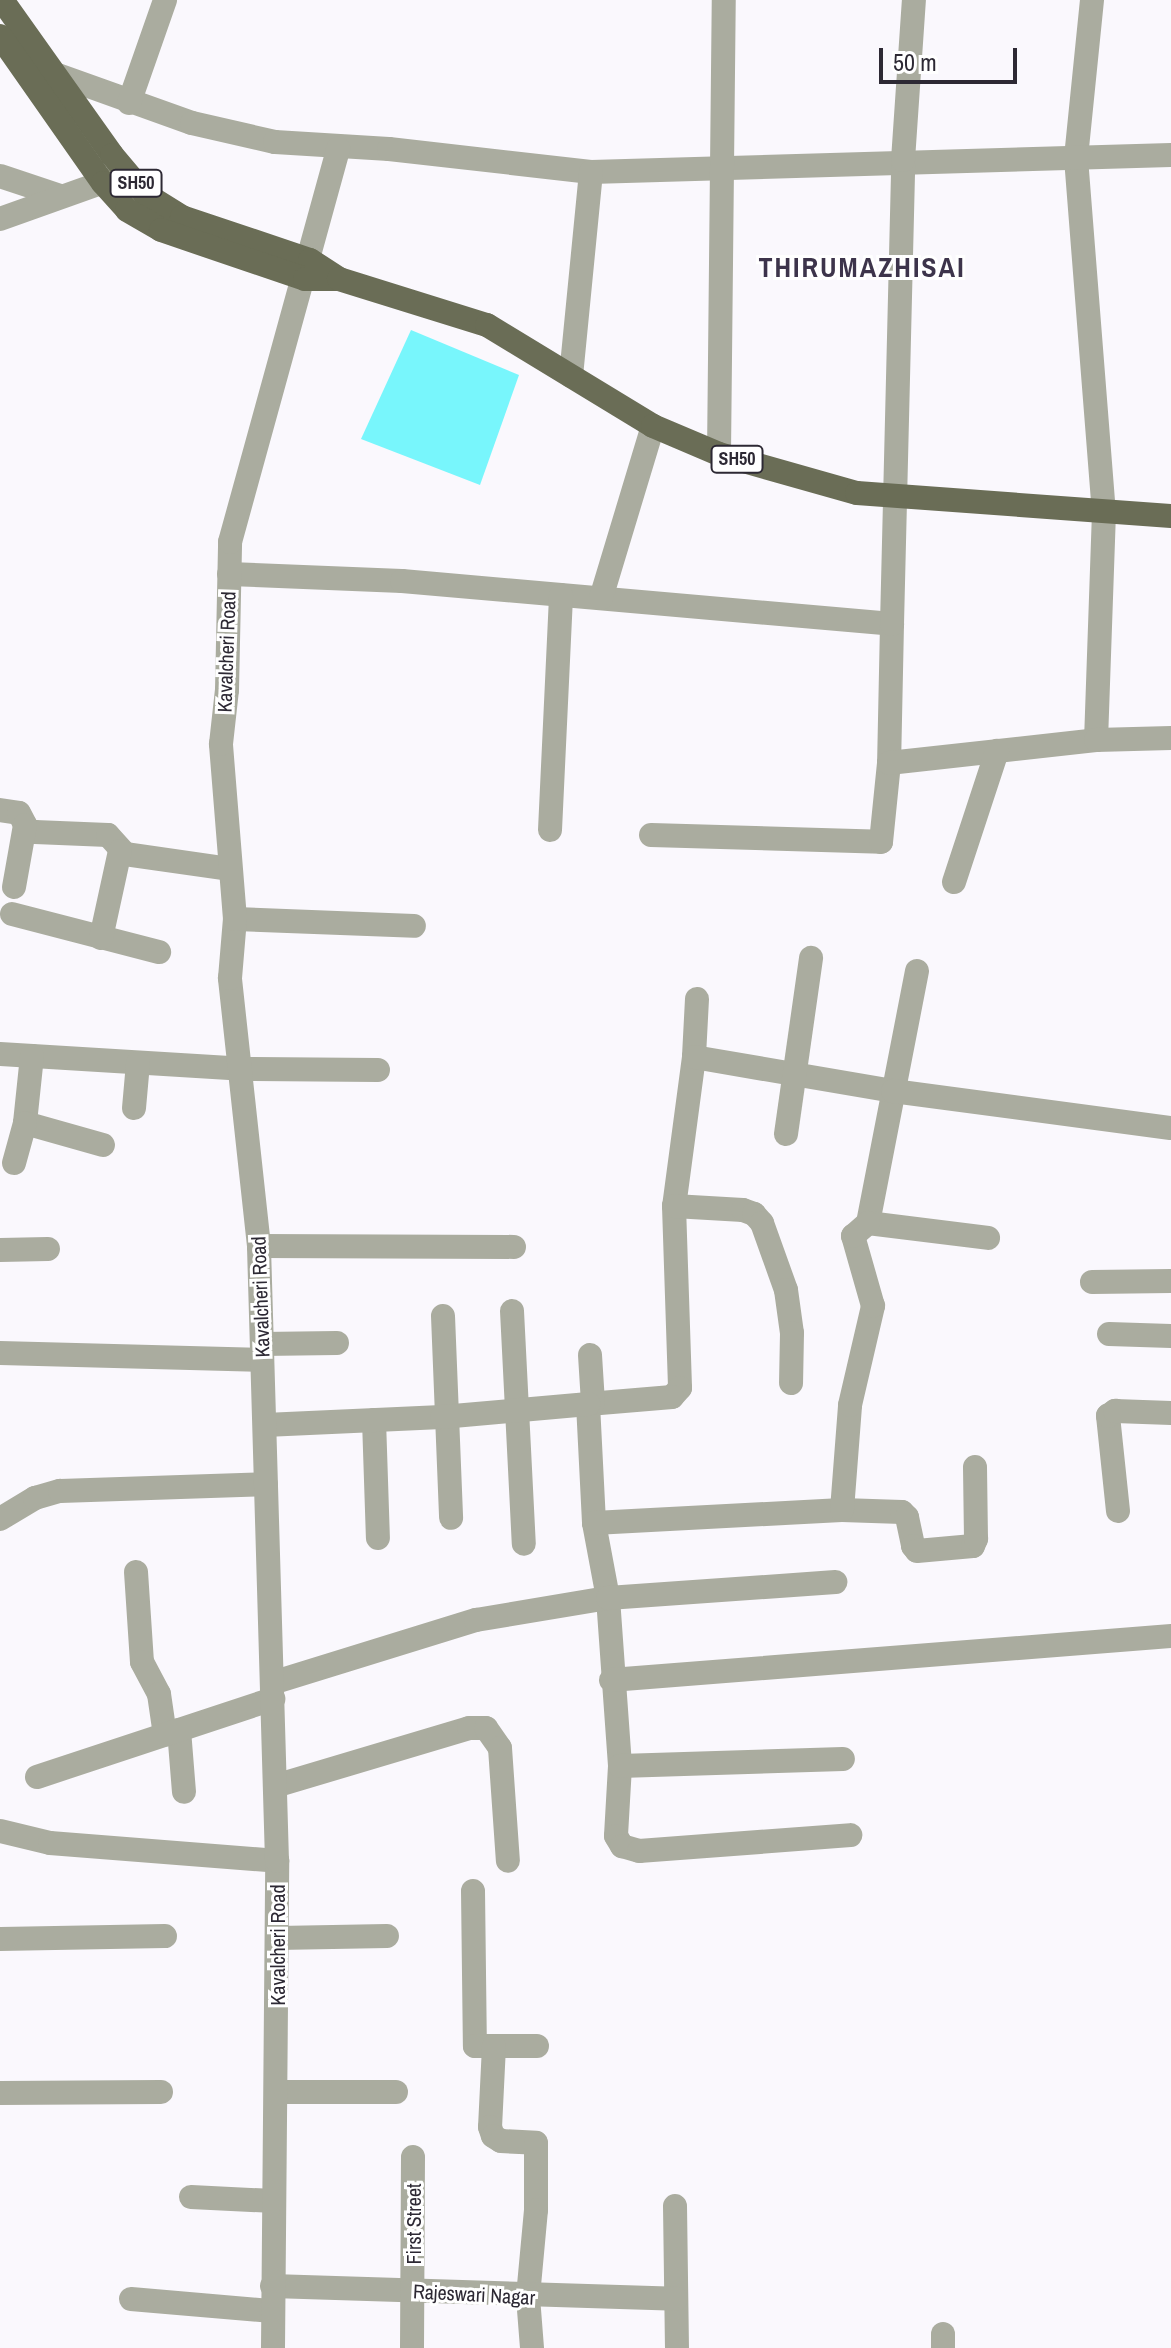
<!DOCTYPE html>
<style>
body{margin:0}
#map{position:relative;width:1171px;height:2348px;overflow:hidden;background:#faf8fd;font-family:"Archivo Narrow",sans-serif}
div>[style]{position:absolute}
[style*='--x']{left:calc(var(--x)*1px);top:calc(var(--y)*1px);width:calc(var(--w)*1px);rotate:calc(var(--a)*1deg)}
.water>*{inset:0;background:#78f6fc}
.minor>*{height:24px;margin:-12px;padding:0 12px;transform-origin:12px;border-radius:12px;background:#aaac9f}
.major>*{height:24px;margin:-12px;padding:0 12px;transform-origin:12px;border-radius:12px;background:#6a6d56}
span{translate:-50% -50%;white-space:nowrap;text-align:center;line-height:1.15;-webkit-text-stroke:6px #fff;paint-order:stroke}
.shield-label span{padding:2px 6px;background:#fff;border:2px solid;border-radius:6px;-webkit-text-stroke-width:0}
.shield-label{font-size:18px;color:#2d2934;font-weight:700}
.street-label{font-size:20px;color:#2d2934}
.district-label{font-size:28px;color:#3d344b;font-weight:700;letter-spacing:2px}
.scale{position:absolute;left:879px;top:48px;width:138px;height:36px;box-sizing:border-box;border:4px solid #2d2934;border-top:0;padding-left:10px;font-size:24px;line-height:28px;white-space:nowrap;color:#2d2934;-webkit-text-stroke:6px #fff;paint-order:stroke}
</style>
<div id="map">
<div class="water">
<i style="clip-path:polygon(411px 330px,519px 375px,480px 485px,361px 439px)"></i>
</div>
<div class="minor">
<i style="--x:1092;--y:0;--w:159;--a:95.8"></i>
<i style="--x:1076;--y:158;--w:355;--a:85.5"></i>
<i style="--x:1104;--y:512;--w:228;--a:92"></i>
<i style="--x:55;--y:74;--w:145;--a:19.7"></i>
<i style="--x:192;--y:123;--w:85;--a:12.9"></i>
<i style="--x:275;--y:142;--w:114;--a:3.5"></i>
<i style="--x:389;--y:149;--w:203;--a:6.5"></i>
<i style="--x:591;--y:172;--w:580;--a:-1.68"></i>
<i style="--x:129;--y:103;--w:109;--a:-70.7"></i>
<i style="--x:0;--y:176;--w:63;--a:18.4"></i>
<i style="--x:0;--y:219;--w:128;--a:-19.6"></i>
<i style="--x:571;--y:376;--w:205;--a:-84.4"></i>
<i style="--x:719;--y:454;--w:454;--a:-89.4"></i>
<i style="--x:229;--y:574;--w:173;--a:2.3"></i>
<i style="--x:402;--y:581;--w:492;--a:5"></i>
<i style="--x:892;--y:624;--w:139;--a:91.2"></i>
<i style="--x:601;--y:598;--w:180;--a:-73.2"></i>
<i style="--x:892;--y:624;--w:464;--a:-88.6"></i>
<i style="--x:903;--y:160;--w:160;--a:-86.1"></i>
<i style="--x:0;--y:810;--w:19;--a:9"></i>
<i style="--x:19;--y:813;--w:19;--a:62"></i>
<i style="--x:28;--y:830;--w:7;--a:16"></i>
<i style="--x:35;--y:832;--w:73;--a:2.4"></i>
<i style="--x:108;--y:835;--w:25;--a:48"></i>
<i style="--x:125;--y:854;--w:105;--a:8.2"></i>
<i style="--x:550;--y:830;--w:235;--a:-87.3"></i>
<i style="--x:651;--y:835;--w:230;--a:1.7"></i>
<i style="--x:881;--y:842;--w:79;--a:-84.2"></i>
<i style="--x:889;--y:763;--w:208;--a:-6.3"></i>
<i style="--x:1096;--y:740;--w:75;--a:-1.5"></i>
<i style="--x:954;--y:882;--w:138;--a:-71.8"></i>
<i style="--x:14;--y:887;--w:63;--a:-79.9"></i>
<i style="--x:12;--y:914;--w:152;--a:14.5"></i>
<i style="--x:235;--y:919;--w:179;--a:2.2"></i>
<i style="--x:101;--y:938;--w:89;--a:-77.7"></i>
<i style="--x:917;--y:971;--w:257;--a:101"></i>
<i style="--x:868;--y:1223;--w:121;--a:7.1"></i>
<i style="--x:697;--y:999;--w:58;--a:93"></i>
<i style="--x:694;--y:1057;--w:150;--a:97.6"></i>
<i style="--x:674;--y:1206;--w:182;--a:88.1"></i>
<i style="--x:680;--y:1388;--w:12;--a:132"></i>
<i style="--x:672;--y:1397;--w:84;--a:175.2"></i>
<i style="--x:588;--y:1404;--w:119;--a:87.1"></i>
<i style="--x:594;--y:1523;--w:76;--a:79.4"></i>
<i style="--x:608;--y:1598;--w:168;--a:85.9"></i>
<i style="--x:620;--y:1766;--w:70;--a:93.3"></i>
<i style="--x:616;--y:1836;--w:12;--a:59"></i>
<i style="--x:622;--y:1846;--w:18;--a:16"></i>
<i style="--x:639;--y:1851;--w:212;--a:-4.3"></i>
<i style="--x:0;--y:1054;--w:242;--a:3.5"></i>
<i style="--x:242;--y:1069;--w:136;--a:0.4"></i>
<i style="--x:32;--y:1056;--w:67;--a:96"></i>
<i style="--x:25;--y:1123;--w:81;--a:15.8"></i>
<i style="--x:694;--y:1057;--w:202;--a:9.7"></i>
<i style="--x:893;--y:1091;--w:280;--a:7.6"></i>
<i style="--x:134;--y:1108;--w:45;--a:-84.9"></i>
<i style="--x:786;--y:1134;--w:178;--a:-81.9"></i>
<i style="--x:14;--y:1163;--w:41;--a:-74.6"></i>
<i style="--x:674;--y:1206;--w:69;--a:3.3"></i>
<i style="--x:743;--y:1210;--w:12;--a:20"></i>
<i style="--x:754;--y:1214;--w:12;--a:48"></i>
<i style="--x:762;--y:1223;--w:71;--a:70.3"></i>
<i style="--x:786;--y:1290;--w:43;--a:82.1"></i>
<i style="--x:792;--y:1333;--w:50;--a:91.1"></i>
<i style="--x:259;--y:1246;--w:255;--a:0.2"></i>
<i style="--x:0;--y:1250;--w:48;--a:-1.2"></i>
<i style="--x:1092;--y:1282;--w:79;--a:-0.7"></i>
<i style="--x:512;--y:1311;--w:233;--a:87.1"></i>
<i style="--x:443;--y:1316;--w:202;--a:87.7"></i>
<i style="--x:1109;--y:1334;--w:62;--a:1.8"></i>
<i style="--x:262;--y:1344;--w:75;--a:-0.8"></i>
<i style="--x:0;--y:1353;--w:262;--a:1.5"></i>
<i style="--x:590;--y:1355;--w:48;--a:86.4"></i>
<i style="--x:374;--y:1420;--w:118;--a:88.1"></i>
<i style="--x:265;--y:1425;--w:177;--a:-2.6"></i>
<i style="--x:442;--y:1417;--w:147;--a:-5.1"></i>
<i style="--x:842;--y:1510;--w:60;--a:1.9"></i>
<i style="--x:902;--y:1512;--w:7;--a:45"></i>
<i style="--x:907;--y:1517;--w:30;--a:78"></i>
<i style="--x:913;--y:1546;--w:6;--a:51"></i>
<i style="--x:917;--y:1551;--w:56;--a:-5.1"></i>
<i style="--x:973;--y:1546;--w:8;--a:-67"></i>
<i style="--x:976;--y:1539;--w:72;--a:-90.8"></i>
<i style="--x:1118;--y:1511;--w:96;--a:-96"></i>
<i style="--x:1108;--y:1416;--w:9;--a:-36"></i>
<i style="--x:1115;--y:1411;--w:56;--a:2"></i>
<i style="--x:0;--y:1519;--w:41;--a:-31"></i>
<i style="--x:35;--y:1498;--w:26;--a:-16"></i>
<i style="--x:60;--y:1491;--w:206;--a:-1.9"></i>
<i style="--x:594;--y:1523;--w:248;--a:-3"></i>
<i style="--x:842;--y:1510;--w:105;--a:-85.6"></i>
<i style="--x:850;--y:1405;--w:102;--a:-76.9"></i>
<i style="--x:873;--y:1306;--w:73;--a:-105.9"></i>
<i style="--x:853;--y:1236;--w:20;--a:-41"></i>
<i style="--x:136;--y:1572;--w:90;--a:86.2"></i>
<i style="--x:142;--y:1662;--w:36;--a:62"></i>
<i style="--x:159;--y:1694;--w:41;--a:81.7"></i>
<i style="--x:611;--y:1680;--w:562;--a:-4.49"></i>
<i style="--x:272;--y:1683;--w:214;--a:-17.2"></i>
<i style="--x:476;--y:1620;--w:134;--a:-9.5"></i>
<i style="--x:608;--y:1598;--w:228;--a:-4"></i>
<i style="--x:179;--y:1730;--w:62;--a:85.4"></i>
<i style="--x:620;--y:1766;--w:223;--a:-1.8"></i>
<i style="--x:37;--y:1777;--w:249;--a:-18.3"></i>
<i style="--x:275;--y:1786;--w:202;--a:-16.6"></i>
<i style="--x:469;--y:1728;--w:17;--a:0"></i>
<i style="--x:486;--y:1728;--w:24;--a:55"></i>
<i style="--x:500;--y:1748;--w:113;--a:86"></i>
<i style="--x:0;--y:1831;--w:51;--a:13.5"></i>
<i style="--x:50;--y:1843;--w:228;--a:4.5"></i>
<i style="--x:473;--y:1891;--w:155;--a:89.3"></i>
<i style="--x:475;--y:2046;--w:62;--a:0"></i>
<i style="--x:278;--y:1938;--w:109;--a:-1.1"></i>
<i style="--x:0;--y:1939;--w:165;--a:-1"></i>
<i style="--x:494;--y:2046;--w:81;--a:92.8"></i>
<i style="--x:490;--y:2127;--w:9;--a:72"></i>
<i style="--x:493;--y:2136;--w:9;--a:32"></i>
<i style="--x:501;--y:2141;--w:35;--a:3"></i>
<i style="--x:536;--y:2143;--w:67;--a:90"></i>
<i style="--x:536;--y:2210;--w:87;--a:95.3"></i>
<i style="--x:528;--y:2297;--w:51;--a:85.5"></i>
<i style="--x:277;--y:2092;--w:119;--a:0"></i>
<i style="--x:0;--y:2093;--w:161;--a:-0.4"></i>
<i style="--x:191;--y:2197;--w:83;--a:2.8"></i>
<i style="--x:675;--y:2206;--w:142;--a:89.2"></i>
<i style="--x:272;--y:2286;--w:404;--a:1.8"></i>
<i style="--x:131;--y:2299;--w:142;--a:4.9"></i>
<i style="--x:273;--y:2348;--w:487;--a:-89.5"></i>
<i style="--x:277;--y:1861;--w:615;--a:-91.68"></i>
<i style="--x:259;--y:1246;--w:270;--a:-96.2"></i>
<i style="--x:230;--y:978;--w:59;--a:-85.2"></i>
<i style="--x:235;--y:919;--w:176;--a:-94.6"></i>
<i style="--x:221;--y:744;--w:54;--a:-83.7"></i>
<i style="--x:227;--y:690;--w:148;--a:-88.8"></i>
<i style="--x:230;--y:542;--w:408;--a:-74.6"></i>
<i style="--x:412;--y:2348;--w:191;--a:-89.7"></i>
<i style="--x:943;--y:2348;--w:14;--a:-90"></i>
</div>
<div class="major">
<i style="--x:2;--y:0;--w:190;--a:54.6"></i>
<i style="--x:112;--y:155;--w:51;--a:49.8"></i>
<i style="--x:145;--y:194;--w:44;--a:31.9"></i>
<i style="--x:182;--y:217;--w:135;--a:18.6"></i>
<i style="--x:310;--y:260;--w:35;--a:33"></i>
<i style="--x:0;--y:36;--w:179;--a:55"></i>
<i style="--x:103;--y:183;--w:36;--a:48"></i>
<i style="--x:127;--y:210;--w:39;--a:30"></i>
<i style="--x:161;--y:230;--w:152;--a:18.8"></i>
<i style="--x:305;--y:279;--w:34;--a:0"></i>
<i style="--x:339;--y:279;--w:155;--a:17.3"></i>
<i style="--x:487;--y:325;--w:194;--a:31.3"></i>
<i style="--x:653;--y:426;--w:72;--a:23"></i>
<i style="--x:719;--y:454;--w:143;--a:15.8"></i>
<i style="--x:857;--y:493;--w:315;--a:4.2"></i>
</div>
<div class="shield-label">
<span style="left:136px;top:183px">SH50</span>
<span style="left:737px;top:459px">SH50</span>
</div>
<div class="street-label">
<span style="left:226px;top:652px;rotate:-88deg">Kavalcheri Road</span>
<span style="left:260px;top:1297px;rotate:-92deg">Kavalcheri Road</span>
<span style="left:277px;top:1945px;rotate:-90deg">Kavalcheri Road</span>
<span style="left:413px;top:2224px;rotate:-90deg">First Street</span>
<span style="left:474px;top:2294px;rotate:3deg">Rajeswari Nagar</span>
</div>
<div class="district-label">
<span style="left:862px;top:267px">THIRUMAZHISAI</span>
</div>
<div class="scale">50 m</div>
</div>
